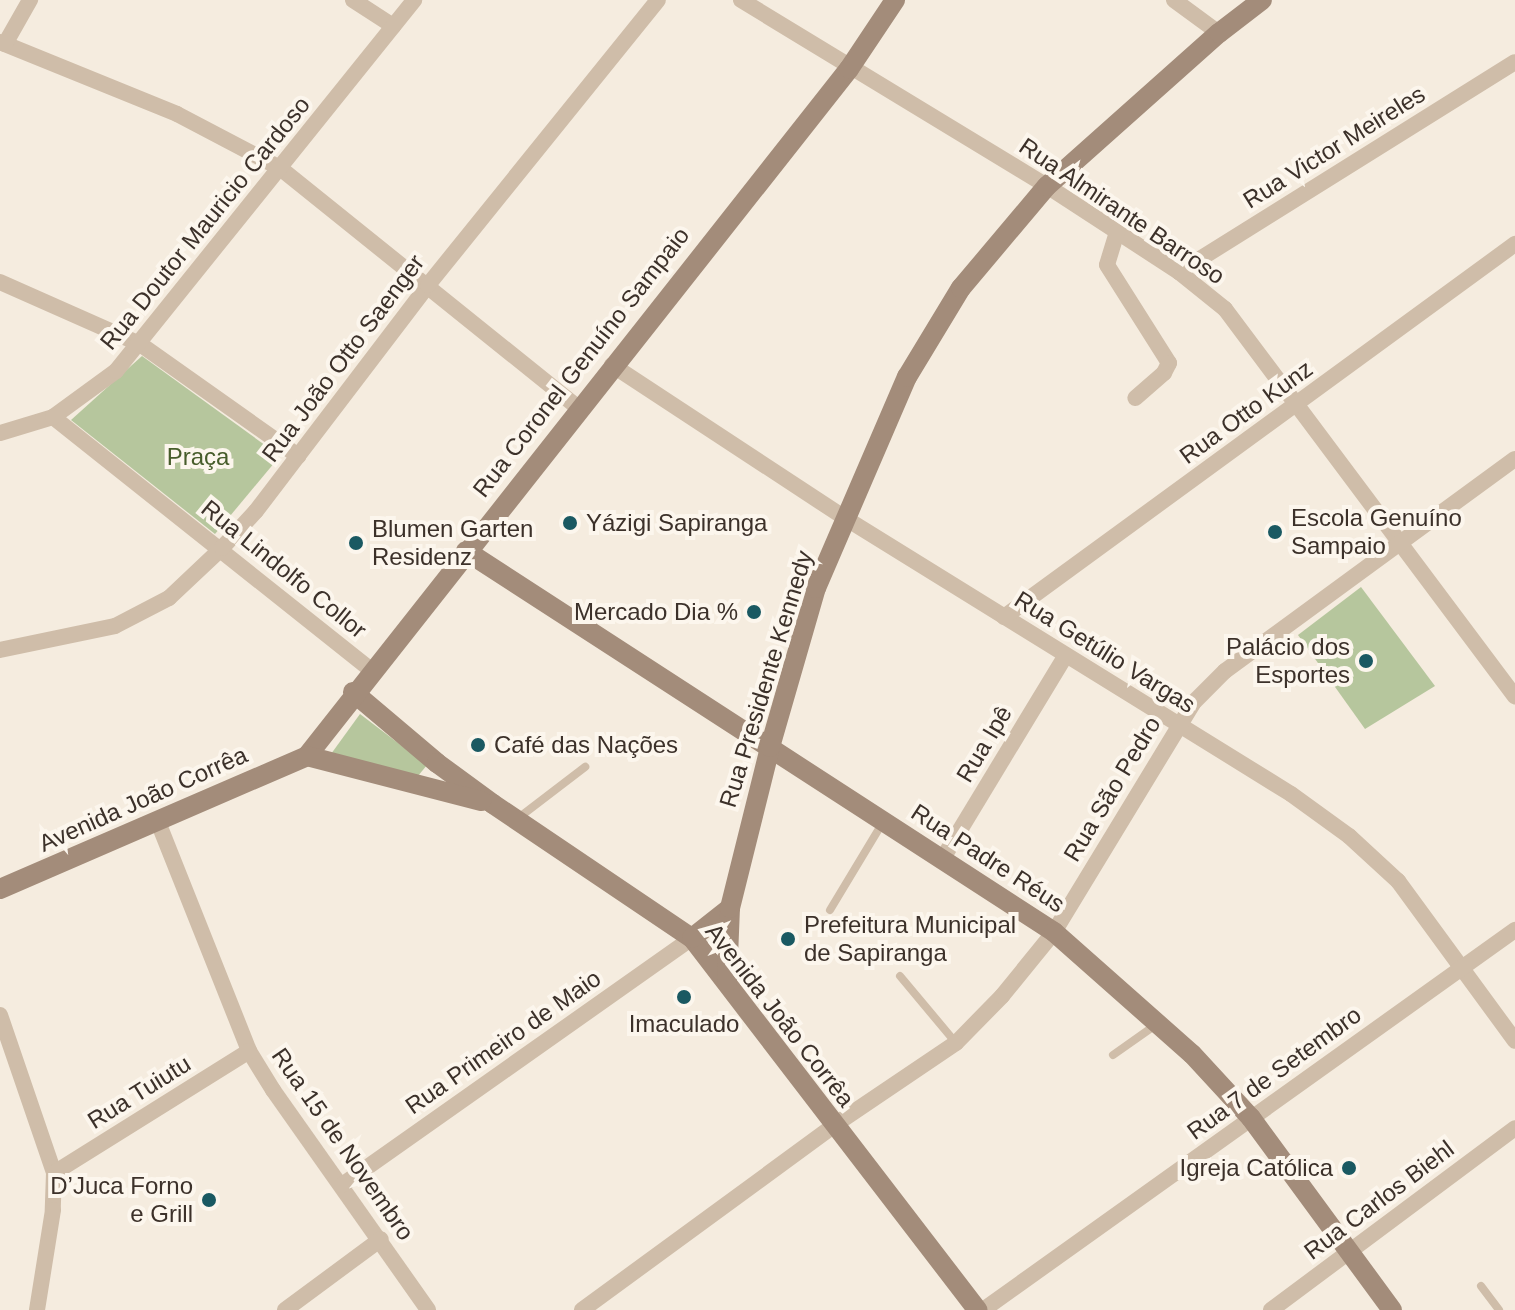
<!DOCTYPE html>
<meta charset="utf-8">
<style>
body{margin:0}
#map{position:relative;width:1515px;height:1310px;overflow:hidden;background:#f5ecdf;font-family:Arial,sans-serif}
div>[style]{position:absolute}
[style*='--x']{left:calc(var(--x)*1px);top:calc(var(--y)*1px);width:calc(var(--w)*1px);rotate:calc(var(--a)*1deg)}
.green>*{inset:0;background:#b6c69d}
.lane>*{height:8px;margin:-4px;padding:0 4px;transform-origin:4px;border-radius:4px;background:#cfbda9}
.street>*{height:16px;margin:-8px;padding:0 8px;transform-origin:8px;border-radius:8px;background:#cfbda9}
.secondary>*{height:20px;margin:-10px;padding:0 10px;transform-origin:10px;border-radius:10px;background:#a38c7a}
.dots>*{width:22px;height:22px;translate:-50% -50%;box-sizing:border-box;border:4px solid #fcf6ed;border-radius:50%}
span{translate:-50% -50%;white-space:nowrap;text-align:center;line-height:1.15;-webkit-text-stroke:8px #fcf6ed;paint-order:stroke}
.street-label{font-size:24px;color:#3c312a}
.park-label{font-size:24px;color:#475d2b}
.poi-label{font-size:24px;color:#3c312a}
.left{translate:0 -50%;text-align:left}
.right{translate:-100% -50%;text-align:right}
</style>
<div id="map">
<div class="green">
<i style="clip-path:polygon(142px 356px,280px 456px,215px 534px,71px 420px)"></i>
<i style="clip-path:polygon(1361px 587px,1435px 686px,1365px 729px,1298px 635px)"></i>
<i style="clip-path:polygon(360px 714px,427px 765px,418px 776px,331px 754px)"></i>
</div>
<div class="lane">
<i style="--x:517;--y:819;--w:86;--a:-37.4"></i>
<i style="--x:830;--y:910;--w:103;--a:-58.9"></i>
<i style="--x:900;--y:976;--w:87;--a:50.1"></i>
<i style="--x:1113;--y:1055;--w:54;--a:-35.2"></i>
<i style="--x:1481;--y:1286;--w:30;--a:53"></i>
</div>
<div class="street">
<i style="--x:353;--y:0;--w:48;--a:33"></i>
<i style="--x:741;--y:0;--w:358;--a:31.3"></i>
<i style="--x:1047;--y:186;--w:158;--a:33.1"></i>
<i style="--x:1179;--y:272;--w:59;--a:38.8"></i>
<i style="--x:1225;--y:309;--w:484;--a:53.2"></i>
<i style="--x:1174;--y:0;--w:56;--a:36.3"></i>
<i style="--x:0;--y:42;--w:191;--a:22.1"></i>
<i style="--x:177;--y:114;--w:116;--a:27.7"></i>
<i style="--x:280;--y:168;--w:383;--a:38.8"></i>
<i style="--x:5;--y:44;--w:51;--a:-60.4"></i>
<i style="--x:1117;--y:232;--w:34;--a:107"></i>
<i style="--x:1107;--y:265;--w:116;--a:57.7"></i>
<i style="--x:1169;--y:363;--w:11;--a:117"></i>
<i style="--x:1164;--y:373;--w:38;--a:139"></i>
<i style="--x:1179;--y:272;--w:396;--a:-32"></i>
<i style="--x:0;--y:282;--w:153;--a:23.9"></i>
<i style="--x:140;--y:344;--w:194;--a:35.3"></i>
<i style="--x:612;--y:365;--w:279;--a:33.3"></i>
<i style="--x:845;--y:518;--w:524;--a:31.75"></i>
<i style="--x:1291;--y:794;--w:72;--a:35.9"></i>
<i style="--x:1349;--y:836;--w:67;--a:42.6"></i>
<i style="--x:1398;--y:881;--w:198;--a:53.8"></i>
<i style="--x:53;--y:417;--w:406;--a:38.5"></i>
<i style="--x:0;--y:433;--w:55;--a:-16.8"></i>
<i style="--x:53;--y:417;--w:78;--a:-36.1"></i>
<i style="--x:116;--y:371;--w:476;--a:-51.2"></i>
<i style="--x:1004;--y:617;--w:633;--a:-36.13"></i>
<i style="--x:0;--y:650;--w:117;--a:-11.8"></i>
<i style="--x:115;--y:626;--w:61;--a:-27.4"></i>
<i style="--x:169;--y:598;--w:73;--a:-43.3"></i>
<i style="--x:222;--y:548;--w:50;--a:-47.4"></i>
<i style="--x:256;--y:511;--w:284;--a:-52.7"></i>
<i style="--x:428;--y:285;--w:366;--a:-51.1"></i>
<i style="--x:158;--y:822;--w:246;--a:68.3"></i>
<i style="--x:249;--y:1051;--w:46;--a:58.4"></i>
<i style="--x:273;--y:1090;--w:269;--a:54.8"></i>
<i style="--x:943;--y:858;--w:237;--a:-58.8"></i>
<i style="--x:0;--y:1015;--w:167;--a:71.1"></i>
<i style="--x:54;--y:1173;--w:37;--a:92"></i>
<i style="--x:53;--y:1210;--w:101;--a:99.1"></i>
<i style="--x:54;--y:1173;--w:230;--a:-32"></i>
<i style="--x:342;--y:1185;--w:428;--a:-35.2"></i>
<i style="--x:285;--y:1310;--w:119;--a:-36.5"></i>
<i style="--x:582;--y:1310;--w:311;--a:-36.2"></i>
<i style="--x:833;--y:1126;--w:148;--a:-34"></i>
<i style="--x:956;--y:1043;--w:66;--a:-45.6"></i>
<i style="--x:1002;--y:996;--w:82;--a:-50.9"></i>
<i style="--x:1054;--y:932;--w:268;--a:-58.7"></i>
<i style="--x:1193;--y:703;--w:45;--a:-45"></i>
<i style="--x:1225;--y:671;--w:359;--a:-36.2"></i>
<i style="--x:983;--y:1310;--w:654;--a:-35.54"></i>
<i style="--x:1271;--y:1310;--w:304;--a:-36.7"></i>
</div>
<div class="secondary">
<i style="--x:466;--y:551;--w:701;--a:32.94"></i>
<i style="--x:1054;--y:932;--w:184;--a:41.5"></i>
<i style="--x:1192;--y:1054;--w:87;--a:47.3"></i>
<i style="--x:1251;--y:1118;--w:238;--a:53.7"></i>
<i style="--x:353;--y:692;--w:110;--a:40.2"></i>
<i style="--x:437;--y:763;--w:69;--a:36.2"></i>
<i style="--x:493;--y:804;--w:240;--a:34"></i>
<i style="--x:692;--y:938;--w:469;--a:52.5"></i>
<i style="--x:307;--y:756;--w:875;--a:-51.73"></i>
<i style="--x:849;--y:69;--w:83;--a:-56.3"></i>
<i style="--x:0;--y:889;--w:335;--a:-23.4"></i>
<i style="--x:307;--y:756;--w:180;--a:14.5"></i>
<i style="--x:692;--y:938;--w:48;--a:-38.3"></i>
<i style="--x:727;--y:982;--w:74;--a:-87.7"></i>
<i style="--x:730;--y:908;--w:166;--a:-76"></i>
<i style="--x:770;--y:747;--w:166;--a:-73.9"></i>
<i style="--x:816;--y:588;--w:230;--a:-66.7"></i>
<i style="--x:907;--y:377;--w:104;--a:-58.8"></i>
<i style="--x:961;--y:288;--w:133;--a:-49.9"></i>
<i style="--x:1047;--y:186;--w:230;--a:-41.7"></i>
<i style="--x:1219;--y:33;--w:54;--a:-37.5"></i>
</div>
<div class="dots">
<i style="left:570px;top:523px;background:#1a5962"></i>
<i style="left:1275px;top:532px;background:#1a5962"></i>
<i style="left:356px;top:543px;background:#1a5962"></i>
<i style="left:754px;top:612px;background:#1a5962"></i>
<i style="left:1366px;top:661px;background:#1a5962"></i>
<i style="left:478px;top:745px;background:#1a5962"></i>
<i style="left:788px;top:939px;background:#1a5962"></i>
<i style="left:684px;top:997px;background:#1a5962"></i>
<i style="left:1349px;top:1168px;background:#1a5962"></i>
<i style="left:209px;top:1200px;background:#1a5962"></i>
</div>
<div class="street-label">
<span style="left:1334px;top:147px;rotate:-32deg">Rua Victor Meireles</span>
<span style="left:1122px;top:211px;rotate:34deg">Rua Almirante Barroso</span>
<span style="left:205px;top:223px;rotate:-51deg">Rua Doutor Mauricio Cardoso</span>
<span style="left:343px;top:358px;rotate:-53deg">Rua João Otto Saenger</span>
<span style="left:581px;top:362px;rotate:-52deg">Rua Coronel Genuíno Sampaio</span>
<span style="left:1246px;top:412px;rotate:-36deg">Rua Otto Kunz</span>
<span style="left:284px;top:569px;rotate:39deg">Rua Lindolfo Collor</span>
<span style="left:1105px;top:652px;rotate:32deg">Rua Getúlio Vargas</span>
<span style="left:766px;top:679px;rotate:-73deg">Rua Presidente Kennedy</span>
<span style="left:984px;top:744px;rotate:-59deg">Rua Ipê</span>
<span style="left:1112px;top:789px;rotate:-59deg">Rua São Pedro</span>
<span style="left:143px;top:799px;rotate:-24deg">Avenida João Corrêa</span>
<span style="left:988px;top:858px;rotate:33deg">Rua Padre Réus</span>
<span style="left:780px;top:1015px;rotate:52deg">Avenida João Corrêa</span>
<span style="left:503px;top:1042px;rotate:-35deg">Rua Primeiro de Maio</span>
<span style="left:1274px;top:1073px;rotate:-36deg">Rua 7 de Setembro</span>
<span style="left:139px;top:1092px;rotate:-32deg">Rua Tuiutu</span>
<span style="left:343px;top:1144px;rotate:55deg">Rua 15 de Novembro</span>
<span style="left:1379px;top:1200px;rotate:-37deg">Rua Carlos Biehl</span>
</div>
<div class="park-label">
<span style="left:198px;top:457px">Praça</span>
</div>
<div class="poi-label">
<span class="left" style="left:1291px;top:532px">Escola Genuíno<br>Sampaio</span>
<span class="left" style="left:586px;top:523px">Yázigi Sapiranga</span>
<span class="left" style="left:372px;top:543px">Blumen Garten<br>Residenz</span>
<span class="right" style="left:738px;top:612px">Mercado Dia %</span>
<span class="right" style="left:1350px;top:661px">Palácio dos<br>Esportes</span>
<span class="left" style="left:494px;top:745px">Café das Nações</span>
<span class="left" style="left:804px;top:939px">Prefeitura Municipal<br>de Sapiranga</span>
<span style="left:684px;top:1024px">Imaculado</span>
<span class="right" style="left:1333px;top:1168px">Igreja Católica</span>
<span class="right" style="left:193px;top:1200px">D’Juca Forno<br>e Grill</span>
</div>
</div>
